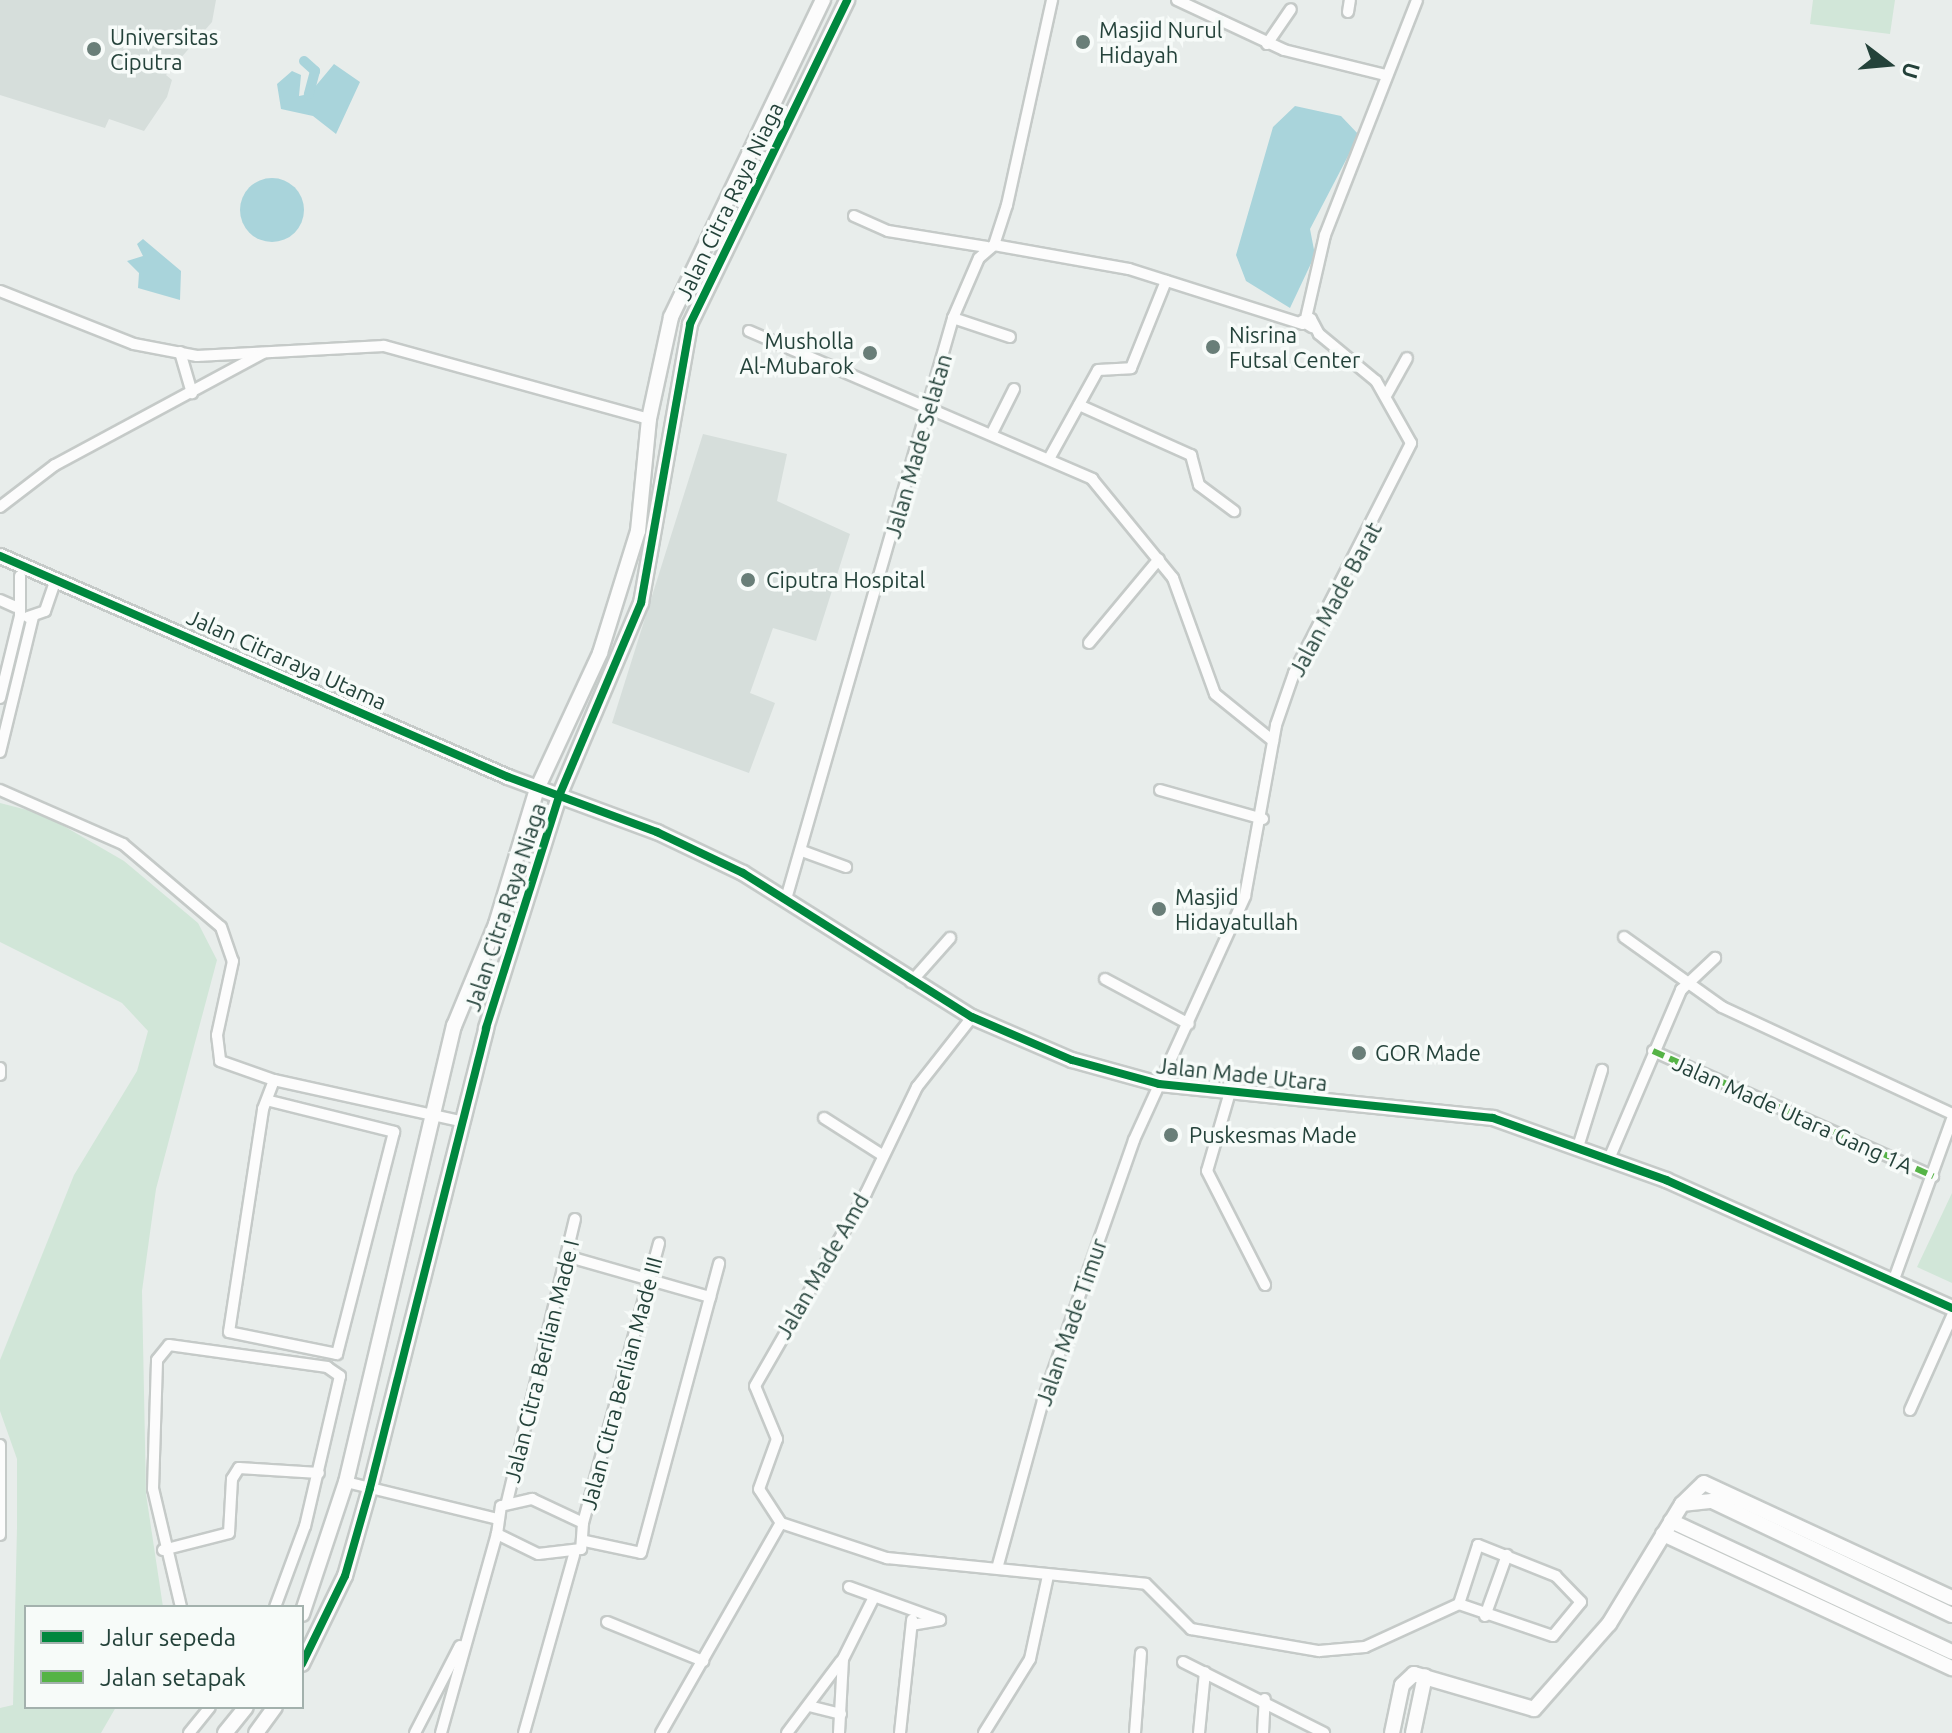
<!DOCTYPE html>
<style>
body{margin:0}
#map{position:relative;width:1952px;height:1733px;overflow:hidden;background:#e8edeb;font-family:Ubuntu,sans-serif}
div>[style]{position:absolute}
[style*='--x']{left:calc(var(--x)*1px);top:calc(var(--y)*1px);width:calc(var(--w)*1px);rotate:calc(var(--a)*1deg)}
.built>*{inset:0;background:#d6dedb}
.green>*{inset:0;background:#d1e6d8}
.water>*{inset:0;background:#a9d4db}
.round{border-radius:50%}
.canal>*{height:10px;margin:-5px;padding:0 5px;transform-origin:5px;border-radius:5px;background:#a9d4db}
.roads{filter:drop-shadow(2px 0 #c5cac8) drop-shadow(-2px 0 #c5cac8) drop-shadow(0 2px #c5cac8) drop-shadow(0 -2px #c5cac8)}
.street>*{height:10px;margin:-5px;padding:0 5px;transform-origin:5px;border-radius:5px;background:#fcfcfc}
.secondary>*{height:14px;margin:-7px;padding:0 7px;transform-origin:7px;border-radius:7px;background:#fcfcfc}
.quiet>*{height:6px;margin-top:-3px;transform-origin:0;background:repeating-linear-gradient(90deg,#55b346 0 12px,transparent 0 18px)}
.cycleway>*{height:8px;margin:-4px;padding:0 4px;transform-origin:4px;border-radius:4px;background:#00873e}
.dots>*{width:22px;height:22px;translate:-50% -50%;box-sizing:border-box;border:4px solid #f7fbf9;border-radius:50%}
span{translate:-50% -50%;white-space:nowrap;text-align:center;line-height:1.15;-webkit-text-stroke:7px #f7fbf9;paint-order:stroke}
.poi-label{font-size:22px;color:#24423a}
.left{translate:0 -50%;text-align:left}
.right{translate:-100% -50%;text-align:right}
.street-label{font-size:22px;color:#24423a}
.legend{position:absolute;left:24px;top:1605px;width:280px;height:104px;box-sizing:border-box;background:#f7fbf9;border:2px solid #a3b1ad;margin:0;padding:10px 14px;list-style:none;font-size:24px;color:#24423a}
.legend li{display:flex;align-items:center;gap:16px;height:40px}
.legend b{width:40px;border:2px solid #a3b1ad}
.north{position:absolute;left:1848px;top:24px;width:80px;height:80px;-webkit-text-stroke:6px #f7fbf9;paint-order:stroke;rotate:106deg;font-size:22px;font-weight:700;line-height:32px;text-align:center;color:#24423a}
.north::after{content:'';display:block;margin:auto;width:28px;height:36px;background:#24423a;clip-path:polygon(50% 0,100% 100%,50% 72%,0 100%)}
</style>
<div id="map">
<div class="built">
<i style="clip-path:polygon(0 0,216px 0,212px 22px,166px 75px,172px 80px,167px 97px,144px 131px,109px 119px,105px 128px,0 95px)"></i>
<i style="clip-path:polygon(703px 434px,787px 454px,777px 501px,850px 534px,816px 641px,773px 628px,750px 693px,775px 703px,749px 773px,612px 723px)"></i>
</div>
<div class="green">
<i style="clip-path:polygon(1813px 0,1895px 0,1890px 34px,1810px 24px)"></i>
<i style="clip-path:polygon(0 803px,43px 814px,124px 861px,198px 923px,217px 960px,156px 1189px,142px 1291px,146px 1494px,163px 1607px,26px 1607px,26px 1707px,116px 1707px,101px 1733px,0 1733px,0 1708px,13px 1705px,17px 1527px,17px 1459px,0 1411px,0 1360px,74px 1175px,137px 1071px,148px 1031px,122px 1003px,0 942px)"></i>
<i style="clip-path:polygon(1952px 1193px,1952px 1283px,1917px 1267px)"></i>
</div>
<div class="water">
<i style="clip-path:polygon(334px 64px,360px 82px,336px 134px,313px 116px,281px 109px,277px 84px,292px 71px,301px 75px,299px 96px,309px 94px)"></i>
<i style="clip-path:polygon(1295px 106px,1341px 116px,1359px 135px,1310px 229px,1315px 255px,1290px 308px,1246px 281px,1236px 255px,1273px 127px)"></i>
<i class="round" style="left:240px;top:178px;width:64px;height:64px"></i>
<i style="clip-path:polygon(143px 239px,181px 271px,180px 300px,138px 288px,139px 273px,127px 261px,143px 256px,137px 244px)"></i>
</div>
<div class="canal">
<i style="--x:304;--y:61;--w:15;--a:42"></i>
<i style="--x:315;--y:71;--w:24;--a:105"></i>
</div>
<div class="roads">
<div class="street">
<i style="--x:1177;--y:0;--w:118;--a:25"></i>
<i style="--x:1284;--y:50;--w:105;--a:13.8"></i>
<i style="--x:1348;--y:12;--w:12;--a:-81"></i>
<i style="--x:1267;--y:44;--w:42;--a:-55.6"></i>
<i style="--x:854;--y:216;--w:37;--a:24"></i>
<i style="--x:888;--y:231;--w:100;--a:9.2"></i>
<i style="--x:994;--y:245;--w:137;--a:10.1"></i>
<i style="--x:1129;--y:269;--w:182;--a:17.6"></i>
<i style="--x:0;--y:291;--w:144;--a:21.6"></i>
<i style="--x:134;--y:344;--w:64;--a:10.8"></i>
<i style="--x:197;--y:356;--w:187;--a:-3.1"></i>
<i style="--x:384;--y:346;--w:275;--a:15.4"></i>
<i style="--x:953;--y:318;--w:60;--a:18.4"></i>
<i style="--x:1306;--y:318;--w:85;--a:-77.1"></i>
<i style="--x:1325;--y:235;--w:252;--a:-68.6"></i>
<i style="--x:749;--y:331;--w:374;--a:23.3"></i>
<i style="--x:1092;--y:479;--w:128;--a:50.7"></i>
<i style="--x:1173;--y:578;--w:123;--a:70.1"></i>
<i style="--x:1215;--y:694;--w:75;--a:39"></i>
<i style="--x:180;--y:352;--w:43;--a:73.7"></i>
<i style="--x:1387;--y:394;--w:41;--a:-60.9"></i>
<i style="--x:1079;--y:405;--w:123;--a:24.1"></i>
<i style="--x:1191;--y:455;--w:31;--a:75"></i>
<i style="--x:1199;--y:485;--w:44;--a:36.6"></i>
<i style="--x:993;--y:431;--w:47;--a:-63.4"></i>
<i style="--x:1050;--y:457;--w:99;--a:-61.1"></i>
<i style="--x:1098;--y:370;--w:33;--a:-3"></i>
<i style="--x:1131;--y:368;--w:94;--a:-68.1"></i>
<i style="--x:0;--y:507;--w:69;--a:-37.4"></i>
<i style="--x:55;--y:465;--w:236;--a:-28.3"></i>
<i style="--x:0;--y:600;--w:17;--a:24"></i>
<i style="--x:28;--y:617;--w:18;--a:-19"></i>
<i style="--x:45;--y:611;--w:31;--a:-71"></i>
<i style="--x:1089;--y:643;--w:109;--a:-50.2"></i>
<i style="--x:0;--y:698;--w:84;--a:-76.3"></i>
<i style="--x:20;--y:616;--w:40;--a:-90"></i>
<i style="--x:0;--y:752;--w:139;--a:-76.3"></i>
<i style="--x:0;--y:790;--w:134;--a:23.7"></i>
<i style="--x:123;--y:844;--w:128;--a:40.3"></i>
<i style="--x:221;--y:927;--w:36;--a:71"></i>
<i style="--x:233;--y:961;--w:76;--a:102.2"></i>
<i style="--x:217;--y:1035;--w:26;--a:83"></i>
<i style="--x:220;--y:1061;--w:57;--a:19.4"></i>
<i style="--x:274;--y:1080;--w:191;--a:12.4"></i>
<i style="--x:1160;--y:790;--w:107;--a:15.7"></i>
<i style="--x:802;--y:851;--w:47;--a:20"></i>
<i style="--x:786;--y:899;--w:605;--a:-73.96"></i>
<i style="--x:953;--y:318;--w:65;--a:-66.6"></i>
<i style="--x:979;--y:258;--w:20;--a:-41"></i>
<i style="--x:994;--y:245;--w:42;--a:-72"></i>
<i style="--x:1007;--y:205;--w:210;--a:-77.6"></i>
<i style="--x:1624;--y:937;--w:120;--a:35.5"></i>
<i style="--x:1722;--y:1007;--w:254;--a:24.9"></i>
<i style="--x:1105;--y:979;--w:95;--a:28.2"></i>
<i style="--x:911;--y:982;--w:59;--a:-48.4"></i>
<i style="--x:1653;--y:1051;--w:307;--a:24.1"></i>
<i style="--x:0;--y:1068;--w:7;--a:90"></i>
<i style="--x:1230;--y:1092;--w:82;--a:106.2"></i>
<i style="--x:1207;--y:1171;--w:128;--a:63"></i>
<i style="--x:270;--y:1101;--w:128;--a:14"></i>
<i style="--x:394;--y:1132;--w:229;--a:104.4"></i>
<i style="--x:337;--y:1354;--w:110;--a:-168.5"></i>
<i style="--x:229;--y:1332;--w:226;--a:-81.3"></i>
<i style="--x:263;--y:1109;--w:31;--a:-69"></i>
<i style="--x:824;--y:1118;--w:69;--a:32.5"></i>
<i style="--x:1578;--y:1147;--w:81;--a:-72.7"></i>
<i style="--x:1609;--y:1159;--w:184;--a:-66.9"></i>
<i style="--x:1681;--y:990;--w:47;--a:-43.3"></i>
<i style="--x:566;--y:1256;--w:150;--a:15.9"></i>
<i style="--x:1893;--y:1282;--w:173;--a:-70.1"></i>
<i style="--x:1910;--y:1410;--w:103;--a:-65.9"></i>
<i style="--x:0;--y:1445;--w:90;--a:90"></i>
<i style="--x:346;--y:1482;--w:152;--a:13.7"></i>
<i style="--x:532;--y:1499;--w:56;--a:25.2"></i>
<i style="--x:583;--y:1523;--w:26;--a:94"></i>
<i style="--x:581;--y:1549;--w:43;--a:173.4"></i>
<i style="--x:538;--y:1554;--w:46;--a:-154"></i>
<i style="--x:497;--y:1534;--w:28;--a:-82"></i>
<i style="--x:501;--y:1506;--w:32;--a:-13"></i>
<i style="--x:507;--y:1502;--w:291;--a:-76.5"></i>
<i style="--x:583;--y:1523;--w:290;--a:-74.8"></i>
<i style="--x:781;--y:1523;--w:112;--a:18.3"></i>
<i style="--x:887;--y:1558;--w:260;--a:5.7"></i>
<i style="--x:1146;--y:1584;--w:64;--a:45"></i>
<i style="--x:1191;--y:1629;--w:130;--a:9.8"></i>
<i style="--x:1319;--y:1651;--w:46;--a:-5"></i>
<i style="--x:1365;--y:1647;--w:103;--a:-24.6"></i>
<i style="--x:1459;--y:1604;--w:99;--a:18.8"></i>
<i style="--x:1553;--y:1636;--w:44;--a:-50.5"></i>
<i style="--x:1581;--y:1602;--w:36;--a:-134"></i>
<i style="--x:1556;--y:1576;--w:84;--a:-158.3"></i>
<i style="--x:1478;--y:1545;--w:62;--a:107.9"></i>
<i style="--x:781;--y:1523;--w:40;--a:-122.9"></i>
<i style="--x:759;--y:1489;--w:53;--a:-70.2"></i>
<i style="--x:777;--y:1439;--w:57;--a:-112.5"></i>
<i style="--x:755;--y:1386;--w:223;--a:-60.1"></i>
<i style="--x:866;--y:1193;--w:118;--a:-64.3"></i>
<i style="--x:917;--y:1087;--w:89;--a:-51.8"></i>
<i style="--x:585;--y:1541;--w:57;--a:12.1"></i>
<i style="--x:641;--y:1553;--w:300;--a:-74.9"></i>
<i style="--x:163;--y:1550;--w:68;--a:-14.4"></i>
<i style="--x:229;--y:1533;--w:54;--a:-86.8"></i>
<i style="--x:232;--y:1479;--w:13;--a:-58"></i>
<i style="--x:239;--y:1468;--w:80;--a:3.6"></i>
<i style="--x:998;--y:1565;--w:171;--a:-74.7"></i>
<i style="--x:1043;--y:1400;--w:275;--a:-70.7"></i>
<i style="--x:1134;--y:1140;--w:268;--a:-65.5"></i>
<i style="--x:1245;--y:896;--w:174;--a:-79.7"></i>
<i style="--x:1276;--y:725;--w:55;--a:-70.9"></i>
<i style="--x:1294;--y:673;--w:258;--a:-63"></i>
<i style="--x:1411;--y:443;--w:71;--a:-119.4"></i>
<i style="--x:1376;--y:381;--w:74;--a:-140.5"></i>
<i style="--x:1319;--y:334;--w:17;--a:-118"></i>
<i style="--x:1311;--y:319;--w:9;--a:167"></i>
<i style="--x:1302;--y:321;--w:12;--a:31"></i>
<i style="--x:849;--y:1587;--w:97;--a:19.9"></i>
<i style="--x:940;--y:1620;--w:28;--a:170"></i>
<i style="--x:181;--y:1607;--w:121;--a:-103.3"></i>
<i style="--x:153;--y:1489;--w:129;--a:-88.2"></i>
<i style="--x:157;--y:1360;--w:19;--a:-51"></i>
<i style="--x:169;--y:1345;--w:160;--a:7.9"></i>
<i style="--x:327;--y:1367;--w:16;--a:35"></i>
<i style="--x:340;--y:1376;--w:154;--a:103.1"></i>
<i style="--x:305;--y:1526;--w:86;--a:110.3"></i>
<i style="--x:1485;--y:1616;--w:65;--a:-70.2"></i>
<i style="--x:607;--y:1622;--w:104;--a:22.1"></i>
<i style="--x:1183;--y:1662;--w:158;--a:26.7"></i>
<i style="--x:809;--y:1706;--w:33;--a:14"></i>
<i style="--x:189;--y:1733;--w:33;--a:-51"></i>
<i style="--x:415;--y:1733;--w:98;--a:-62.7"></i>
<i style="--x:441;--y:1733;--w:207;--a:-74.3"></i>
<i style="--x:524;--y:1733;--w:185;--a:-74.3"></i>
<i style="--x:661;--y:1733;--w:242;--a:-60.3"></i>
<i style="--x:787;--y:1733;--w:90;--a:-53.1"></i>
<i style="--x:839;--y:1733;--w:74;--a:-86.9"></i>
<i style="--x:843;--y:1659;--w:69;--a:-63.4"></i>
<i style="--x:900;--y:1733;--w:114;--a:-83.9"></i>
<i style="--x:984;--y:1733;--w:87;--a:-58.1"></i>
<i style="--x:1030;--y:1659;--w:85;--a:-77.8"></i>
<i style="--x:1135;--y:1733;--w:80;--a:-85.7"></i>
<i style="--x:1199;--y:1733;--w:61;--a:-84.4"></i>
<i style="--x:1263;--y:1733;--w:34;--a:-87"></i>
</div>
<div class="secondary">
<i style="--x:0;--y:556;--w:554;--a:23.51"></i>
<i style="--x:508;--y:777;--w:159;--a:20.3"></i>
<i style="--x:657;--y:832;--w:95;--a:25.5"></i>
<i style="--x:743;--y:873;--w:271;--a:32.2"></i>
<i style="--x:972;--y:1017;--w:109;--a:23.3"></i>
<i style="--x:1072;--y:1060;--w:90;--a:15.4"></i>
<i style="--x:1159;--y:1084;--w:336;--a:5.8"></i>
<i style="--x:1493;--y:1118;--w:184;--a:19.7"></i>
<i style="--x:1666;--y:1180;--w:313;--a:24.1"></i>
<i style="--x:1682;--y:1504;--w:30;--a:-6"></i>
<i style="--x:1712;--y:1501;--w:266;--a:25.4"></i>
<i style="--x:1671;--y:1521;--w:310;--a:25"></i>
<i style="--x:1663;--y:1534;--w:319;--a:24.9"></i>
<i style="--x:302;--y:1614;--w:139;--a:-71.6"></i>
<i style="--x:346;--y:1482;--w:469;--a:-76.7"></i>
<i style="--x:454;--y:1026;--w:110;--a:-67.6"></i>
<i style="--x:496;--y:924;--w:141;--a:-73.1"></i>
<i style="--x:537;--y:789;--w:150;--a:-65.1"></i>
<i style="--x:600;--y:653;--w:128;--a:-72.7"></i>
<i style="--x:638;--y:531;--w:113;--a:-84.4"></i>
<i style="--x:649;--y:419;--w:104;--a:-77.8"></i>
<i style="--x:671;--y:317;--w:352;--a:-64.4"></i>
<i style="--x:302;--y:1664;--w:98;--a:-64"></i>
<i style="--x:345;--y:1576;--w:91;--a:-74.1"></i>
<i style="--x:370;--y:1488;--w:474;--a:-75.8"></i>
<i style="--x:486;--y:1028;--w:243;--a:-72.5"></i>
<i style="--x:559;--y:796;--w:210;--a:-67"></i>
<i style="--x:641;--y:603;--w:283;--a:-80"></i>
<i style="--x:690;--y:324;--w:360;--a:-64.1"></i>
<i style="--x:225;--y:1733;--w:33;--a:-51"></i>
<i style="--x:256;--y:1733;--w:32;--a:-54"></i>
<i style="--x:1392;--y:1733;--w:49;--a:-78.2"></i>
<i style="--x:1402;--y:1685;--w:16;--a:-43"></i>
<i style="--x:1414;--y:1674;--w:125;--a:16.3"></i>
<i style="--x:1534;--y:1709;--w:113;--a:-48.6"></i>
<i style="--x:1609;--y:1624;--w:140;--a:-58.7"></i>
<i style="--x:1682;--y:1504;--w:30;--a:-44"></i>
<i style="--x:1704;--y:1483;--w:273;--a:24.9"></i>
<i style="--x:1413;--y:1733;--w:58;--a:-78.1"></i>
</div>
</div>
<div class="quiet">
<i style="--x:1653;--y:1051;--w:307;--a:24.1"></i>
</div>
<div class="cycleway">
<i style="--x:0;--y:556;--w:554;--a:23.51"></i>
<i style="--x:508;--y:777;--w:159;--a:20.3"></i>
<i style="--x:657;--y:832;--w:95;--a:25.5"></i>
<i style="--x:743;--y:873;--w:271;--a:32.2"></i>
<i style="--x:972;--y:1017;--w:109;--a:23.3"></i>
<i style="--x:1072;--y:1060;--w:90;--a:15.4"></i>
<i style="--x:1159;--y:1084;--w:336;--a:5.8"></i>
<i style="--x:1493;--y:1118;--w:184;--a:19.7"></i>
<i style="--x:1666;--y:1180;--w:313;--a:24.1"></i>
<i style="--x:302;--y:1664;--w:98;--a:-64"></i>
<i style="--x:345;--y:1576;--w:91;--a:-74.1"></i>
<i style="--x:370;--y:1488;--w:474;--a:-75.8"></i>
<i style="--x:486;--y:1028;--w:243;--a:-72.5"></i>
<i style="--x:559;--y:796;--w:210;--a:-67"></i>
<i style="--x:641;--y:603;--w:283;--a:-80"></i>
<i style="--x:690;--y:324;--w:360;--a:-64.1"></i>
</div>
<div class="dots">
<i style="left:1083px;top:42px;background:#697e78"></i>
<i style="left:94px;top:49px;background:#697e78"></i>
<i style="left:1213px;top:347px;background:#697e78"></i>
<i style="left:870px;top:353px;background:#697e78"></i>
<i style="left:748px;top:580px;background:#697e78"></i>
<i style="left:1159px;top:909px;background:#697e78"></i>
<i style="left:1359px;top:1053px;background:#697e78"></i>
<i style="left:1171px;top:1135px;background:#697e78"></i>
</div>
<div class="poi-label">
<span class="left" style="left:1099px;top:42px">Masjid Nurul<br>Hidayah</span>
<span class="left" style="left:110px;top:49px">Universitas<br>Ciputra</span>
<span class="left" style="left:1229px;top:347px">Nisrina<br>Futsal Center</span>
<span class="right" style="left:854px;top:353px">Musholla<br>Al-Mubarok</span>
<span class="left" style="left:766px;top:580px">Ciputra Hospital</span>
<span class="left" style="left:1175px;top:909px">Masjid<br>Hidayatullah</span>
<span class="left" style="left:1375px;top:1053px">GOR Made</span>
<span class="left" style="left:1189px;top:1135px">Puskesmas Made</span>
</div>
<div class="street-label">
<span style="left:729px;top:201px;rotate:-64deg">Jalan Citra Raya Niaga</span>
<span style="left:918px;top:446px;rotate:-74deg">Jalan Made Selatan</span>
<span style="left:1335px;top:599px;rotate:-62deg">Jalan Made Barat</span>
<span style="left:287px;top:659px;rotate:24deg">Jalan Citraraya Utama</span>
<span style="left:505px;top:907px;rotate:-72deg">Jalan Citra Raya Niaga</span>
<span style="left:1242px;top:1074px;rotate:6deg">Jalan Made Utara</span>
<span style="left:1793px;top:1114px;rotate:24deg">Jalan Made Utara Gang 1A</span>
<span style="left:822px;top:1266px;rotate:-60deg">Jalan Made Amd</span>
<span style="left:1071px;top:1322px;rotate:-71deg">Jalan Made Timur</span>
<span style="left:541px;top:1361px;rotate:-76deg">Jalan Citra Berlian Made I</span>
<span style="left:621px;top:1383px;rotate:-75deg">Jalan Citra Berlian Made III</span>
</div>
<ul class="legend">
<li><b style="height:10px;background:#00873e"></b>Jalur sepeda</li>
<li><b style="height:10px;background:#55b346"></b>Jalan setapak</li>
</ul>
<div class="north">U</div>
</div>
